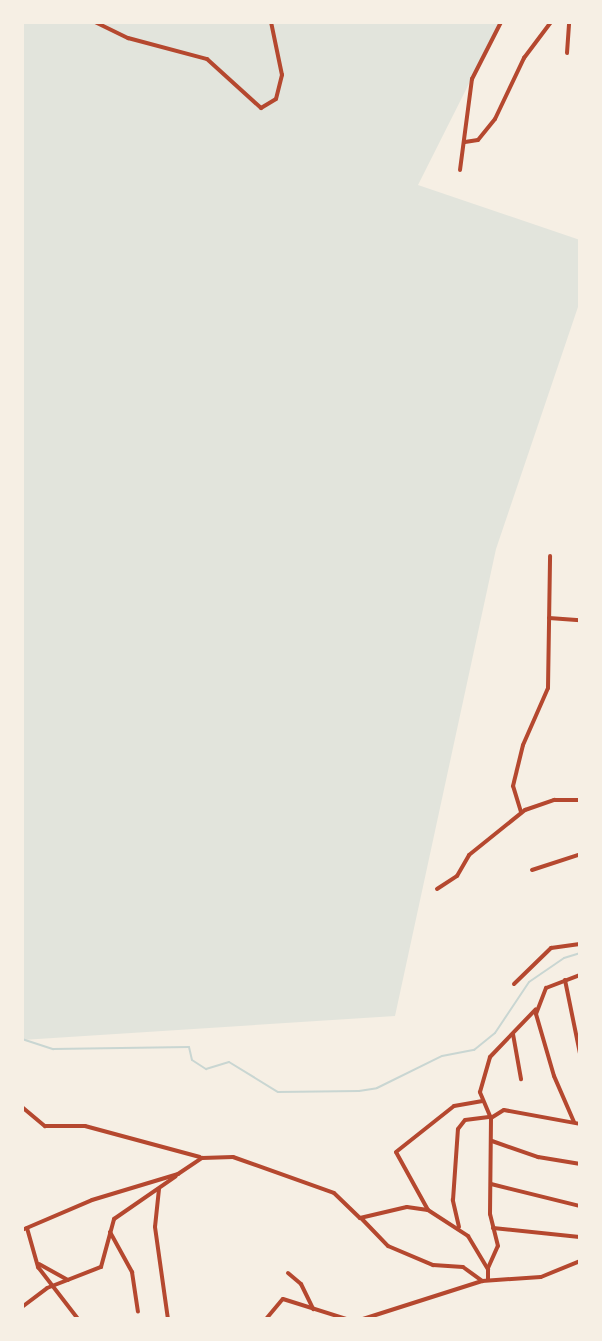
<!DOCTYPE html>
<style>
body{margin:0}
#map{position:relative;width:602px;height:1341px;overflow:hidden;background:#f6efe4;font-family:Inter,sans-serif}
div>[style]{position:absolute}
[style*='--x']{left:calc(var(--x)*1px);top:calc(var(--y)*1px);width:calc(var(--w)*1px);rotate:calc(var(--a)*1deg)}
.green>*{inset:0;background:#e2e4dc}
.stream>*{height:2px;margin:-1px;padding:0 1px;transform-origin:1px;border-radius:1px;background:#c9d6d2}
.minor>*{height:4px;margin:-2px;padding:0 2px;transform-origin:2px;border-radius:2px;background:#b5482f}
span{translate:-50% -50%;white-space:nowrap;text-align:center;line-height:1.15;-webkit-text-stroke:8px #f6efe4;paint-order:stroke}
.frame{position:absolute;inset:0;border:24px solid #f6efe4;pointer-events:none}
</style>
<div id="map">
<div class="green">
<i style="clip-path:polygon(22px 22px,500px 22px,418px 185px,580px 240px,580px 301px,496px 549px,395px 1016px,22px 1040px)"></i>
</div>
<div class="stream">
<i style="--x:22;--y:1039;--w:33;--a:18"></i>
<i style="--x:53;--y:1049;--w:136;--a:-0.8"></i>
<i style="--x:189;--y:1047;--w:13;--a:77"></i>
<i style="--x:192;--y:1060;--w:17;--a:33"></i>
<i style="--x:206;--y:1069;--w:24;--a:-17"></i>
<i style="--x:229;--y:1062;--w:57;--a:31.5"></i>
<i style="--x:278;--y:1092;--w:81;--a:-0.7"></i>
<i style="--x:359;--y:1091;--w:18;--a:-9"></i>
<i style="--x:377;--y:1088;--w:72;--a:-26.2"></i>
<i style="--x:442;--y:1056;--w:33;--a:-11"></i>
<i style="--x:474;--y:1050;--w:27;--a:-39"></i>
<i style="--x:495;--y:1033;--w:61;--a:-56.3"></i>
<i style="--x:529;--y:982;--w:42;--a:-34.4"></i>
<i style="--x:564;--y:958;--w:17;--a:-17"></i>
</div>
<div class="minor">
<i style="--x:95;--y:22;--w:37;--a:26"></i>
<i style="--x:128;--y:38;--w:82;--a:14.9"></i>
<i style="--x:207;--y:59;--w:73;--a:42.2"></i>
<i style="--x:261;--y:108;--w:17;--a:-31"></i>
<i style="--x:276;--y:99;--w:25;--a:-76"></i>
<i style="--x:282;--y:75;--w:54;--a:-101.7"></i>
<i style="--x:567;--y:53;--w:31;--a:-86"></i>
<i style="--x:465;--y:142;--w:13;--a:-9"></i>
<i style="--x:478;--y:140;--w:27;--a:-51"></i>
<i style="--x:495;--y:119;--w:68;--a:-64.6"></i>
<i style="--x:524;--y:58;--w:45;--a:-53.1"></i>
<i style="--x:460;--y:170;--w:92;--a:-82.5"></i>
<i style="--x:472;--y:79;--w:64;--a:-63"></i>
<i style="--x:549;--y:618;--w:31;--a:4"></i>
<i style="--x:521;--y:812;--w:27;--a:-107"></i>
<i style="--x:513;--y:786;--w:42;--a:-76.3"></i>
<i style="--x:523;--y:745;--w:62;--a:-66.3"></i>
<i style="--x:548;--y:688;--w:132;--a:-89.1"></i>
<i style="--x:580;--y:816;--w:57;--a:90"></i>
<i style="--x:532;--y:870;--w:48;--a:-18.1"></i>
<i style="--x:437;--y:889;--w:24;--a:-33"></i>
<i style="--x:457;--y:876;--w:24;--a:-60"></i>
<i style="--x:469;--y:855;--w:72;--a:-38.8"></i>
<i style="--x:525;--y:810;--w:31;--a:-19"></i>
<i style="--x:554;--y:800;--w:26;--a:0"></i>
<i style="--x:565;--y:980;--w:76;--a:78.5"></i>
<i style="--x:514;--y:984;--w:52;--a:-44.2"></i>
<i style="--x:551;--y:948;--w:29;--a:-8"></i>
<i style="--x:513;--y:1034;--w:46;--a:79.9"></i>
<i style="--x:22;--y:1107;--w:30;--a:40"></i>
<i style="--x:45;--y:1126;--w:40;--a:0"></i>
<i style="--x:85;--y:1126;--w:119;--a:15.1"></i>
<i style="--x:490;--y:1116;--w:26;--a:-113"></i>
<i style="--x:480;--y:1092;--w:36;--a:-74"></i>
<i style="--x:490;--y:1057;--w:66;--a:-46.2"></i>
<i style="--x:574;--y:1122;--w:50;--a:-113.5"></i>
<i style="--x:554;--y:1076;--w:65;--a:-106.2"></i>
<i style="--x:536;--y:1014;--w:28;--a:-69"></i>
<i style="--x:546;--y:988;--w:36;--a:-21"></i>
<i style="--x:492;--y:1141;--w:49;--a:19.2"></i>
<i style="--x:538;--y:1157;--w:43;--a:9.5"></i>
<i style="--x:491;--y:1184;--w:92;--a:13.9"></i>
<i style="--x:159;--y:1189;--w:38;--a:96"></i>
<i style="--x:155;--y:1227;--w:93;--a:82"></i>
<i style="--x:428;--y:1210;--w:66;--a:-118.9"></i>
<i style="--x:396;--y:1152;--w:74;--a:-38.4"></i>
<i style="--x:454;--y:1106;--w:29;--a:-10"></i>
<i style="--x:361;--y:1218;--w:39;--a:46"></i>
<i style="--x:388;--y:1246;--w:49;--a:22.9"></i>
<i style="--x:433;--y:1265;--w:30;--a:4"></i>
<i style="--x:463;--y:1267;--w:24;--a:36"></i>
<i style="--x:459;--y:1227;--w:28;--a:-103"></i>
<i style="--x:453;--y:1200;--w:71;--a:-86"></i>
<i style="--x:458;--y:1129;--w:11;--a:-52"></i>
<i style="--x:465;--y:1120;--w:26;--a:-7"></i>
<i style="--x:27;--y:1228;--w:41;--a:74.2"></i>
<i style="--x:38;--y:1267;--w:66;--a:52.4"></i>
<i style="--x:493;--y:1228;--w:87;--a:5.9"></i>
<i style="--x:22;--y:1230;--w:76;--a:-23.2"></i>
<i style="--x:92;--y:1200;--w:90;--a:-16.8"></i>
<i style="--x:178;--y:1174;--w:29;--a:-34"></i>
<i style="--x:202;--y:1158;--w:31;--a:-2"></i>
<i style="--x:233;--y:1157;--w:107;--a:19.6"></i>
<i style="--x:334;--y:1193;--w:36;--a:44"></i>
<i style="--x:360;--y:1218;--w:48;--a:-13.2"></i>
<i style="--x:407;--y:1207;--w:21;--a:8"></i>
<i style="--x:428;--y:1210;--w:48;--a:33"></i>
<i style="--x:468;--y:1236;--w:39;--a:59"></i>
<i style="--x:488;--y:1269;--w:11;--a:90"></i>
<i style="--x:110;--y:1232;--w:46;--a:61.2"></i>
<i style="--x:132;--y:1272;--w:40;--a:81.5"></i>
<i style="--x:39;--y:1264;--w:33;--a:29"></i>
<i style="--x:488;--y:1268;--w:24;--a:-66"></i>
<i style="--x:498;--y:1246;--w:33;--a:-104"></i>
<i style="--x:490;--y:1214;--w:96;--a:-89.4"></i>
<i style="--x:491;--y:1118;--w:15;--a:-32"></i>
<i style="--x:504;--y:1110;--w:77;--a:10.4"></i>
<i style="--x:288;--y:1273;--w:17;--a:40"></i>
<i style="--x:301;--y:1284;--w:28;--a:64"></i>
<i style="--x:22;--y:1307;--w:31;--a:-37"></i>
<i style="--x:47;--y:1288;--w:58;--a:-21.3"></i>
<i style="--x:101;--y:1267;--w:50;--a:-74.8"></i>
<i style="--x:114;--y:1219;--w:75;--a:-34.7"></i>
<i style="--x:266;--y:1319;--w:26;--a:-50"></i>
<i style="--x:283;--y:1299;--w:67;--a:17.4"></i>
<i style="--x:363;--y:1319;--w:125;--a:-17.7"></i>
<i style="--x:482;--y:1281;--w:59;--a:-3.9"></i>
<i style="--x:541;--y:1277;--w:42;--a:-22.3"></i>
</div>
<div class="frame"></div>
</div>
